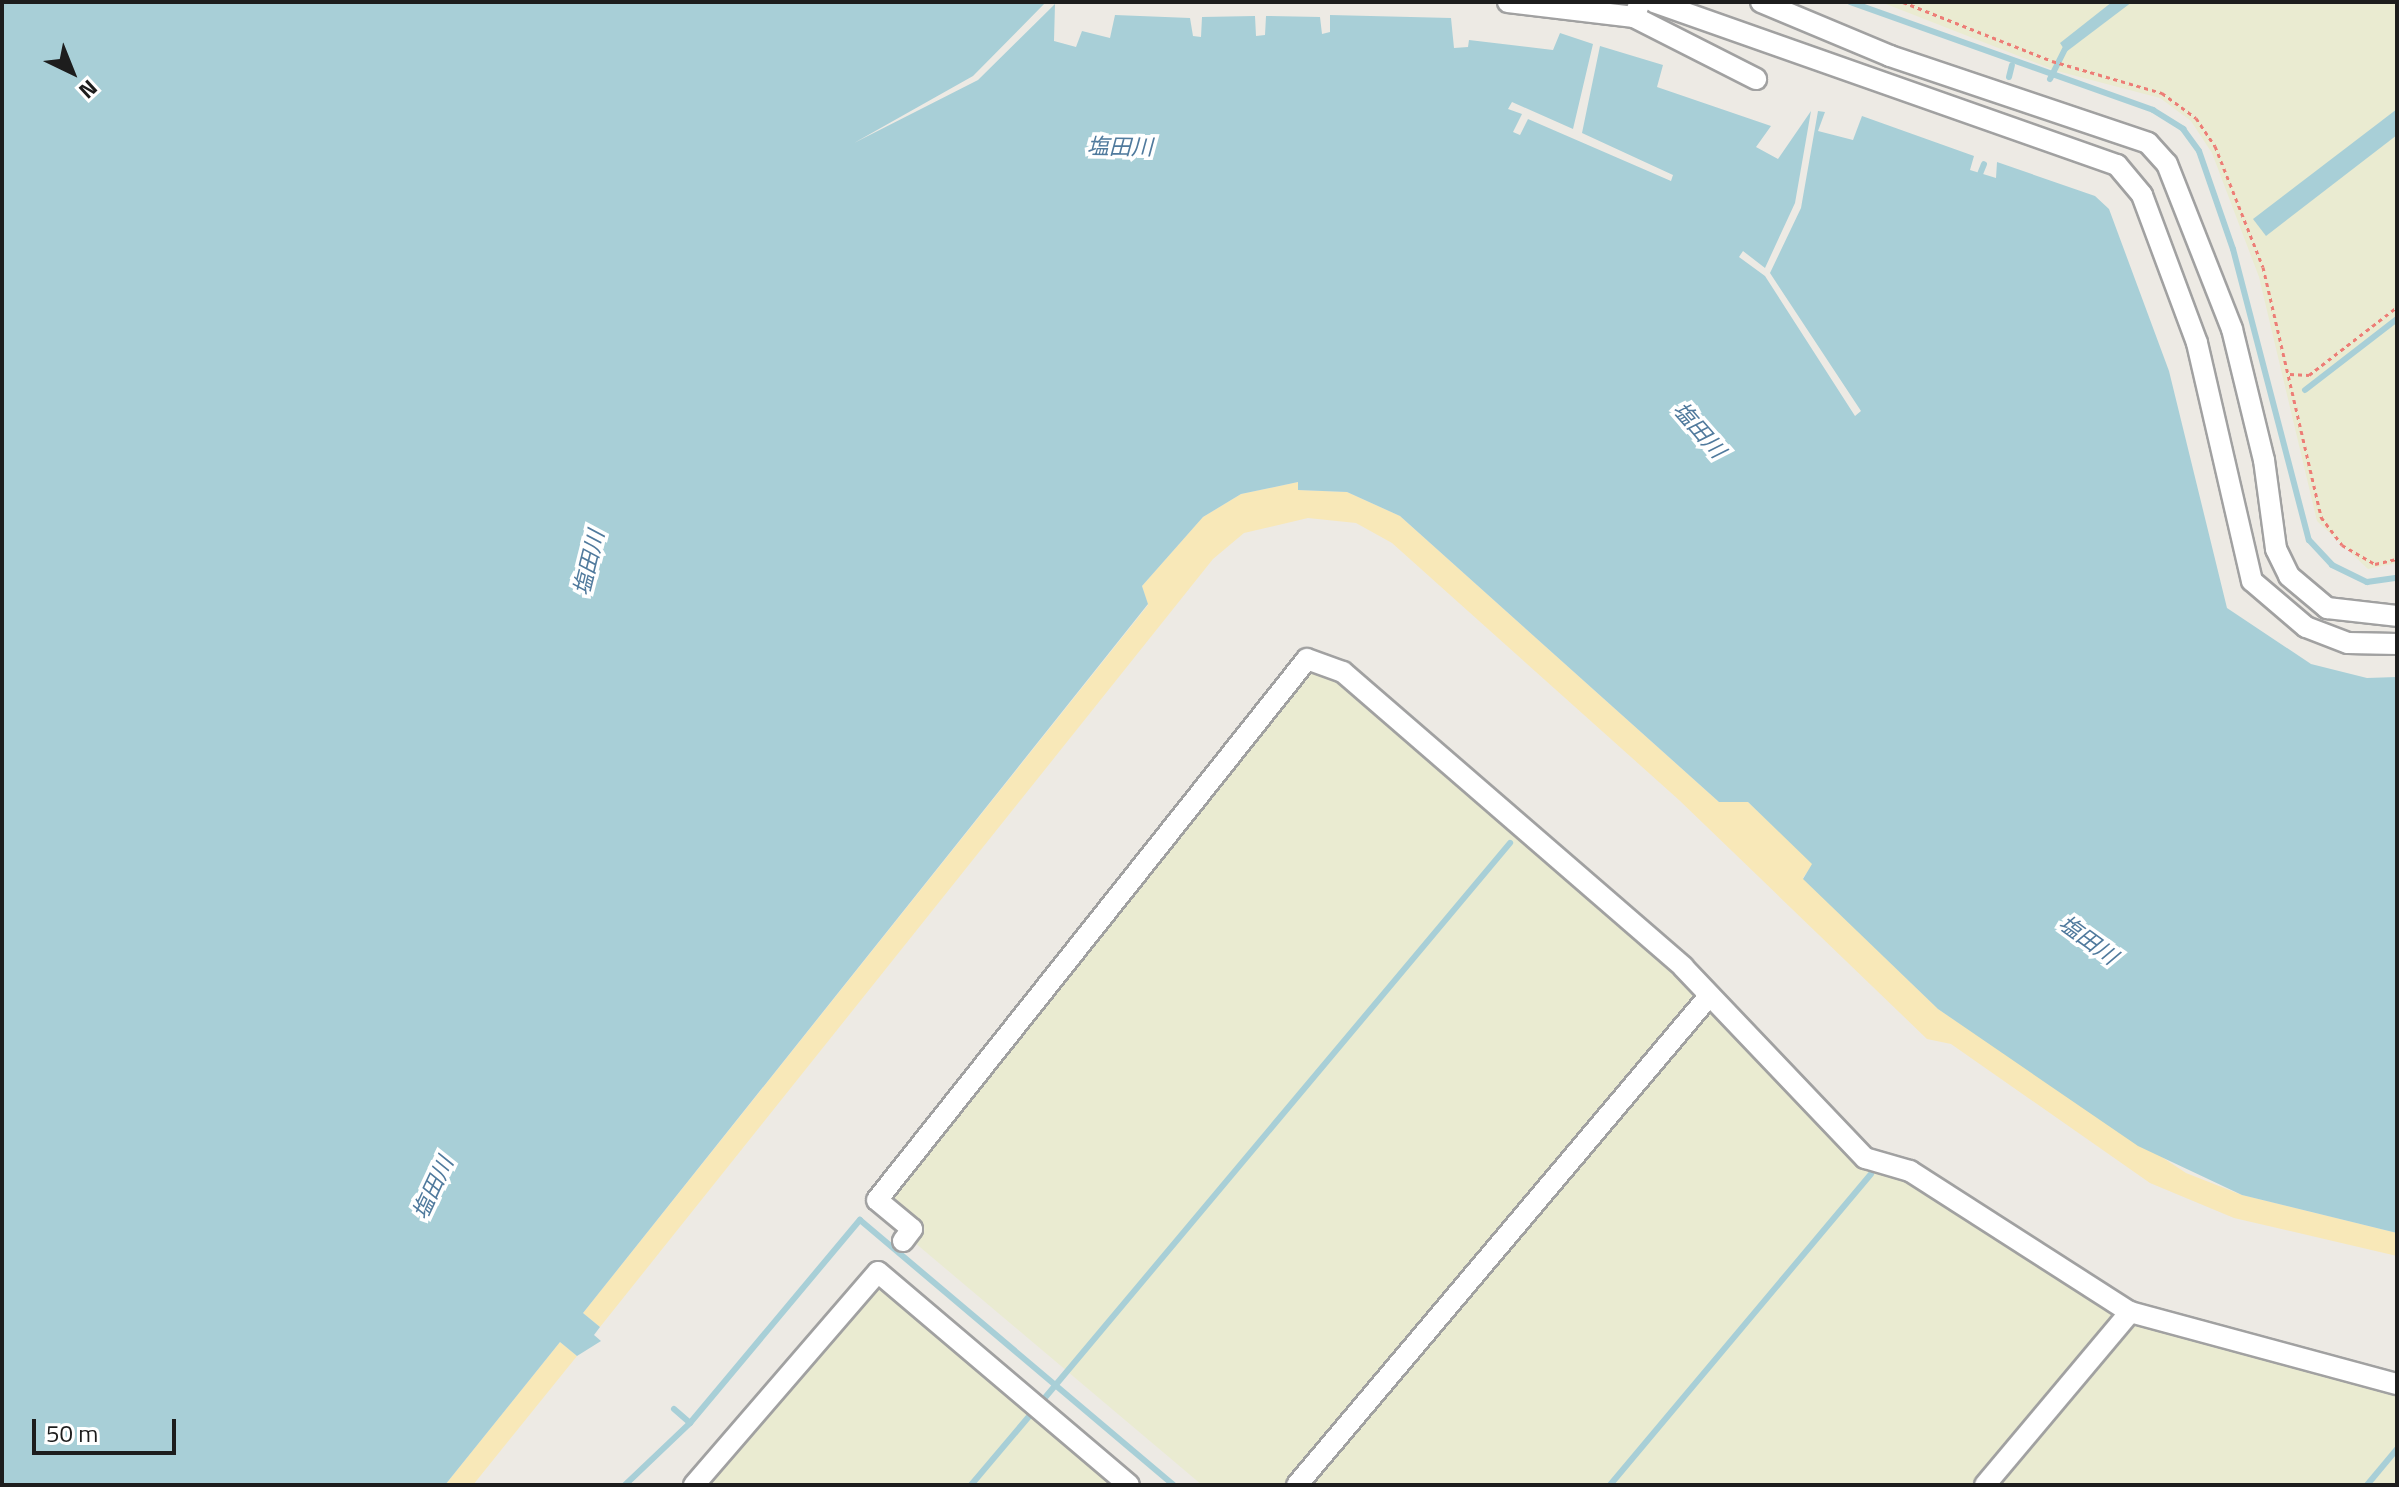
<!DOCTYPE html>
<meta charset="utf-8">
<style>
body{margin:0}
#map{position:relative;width:2399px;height:1487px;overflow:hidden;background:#edeae4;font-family:"Titillium Web","Noto Sans JP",sans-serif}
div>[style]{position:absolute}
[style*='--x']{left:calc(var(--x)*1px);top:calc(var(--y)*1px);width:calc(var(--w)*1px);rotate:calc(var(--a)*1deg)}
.farmland>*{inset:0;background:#eaebd1}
.sand>*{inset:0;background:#f8e8b8}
.water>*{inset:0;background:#a8cfd7}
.stream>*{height:6px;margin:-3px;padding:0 3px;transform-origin:3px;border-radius:3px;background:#a8cfd7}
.path>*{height:3px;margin-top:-1.5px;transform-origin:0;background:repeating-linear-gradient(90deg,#ed7d76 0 4px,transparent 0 8px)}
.roads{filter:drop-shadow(2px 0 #a1a1a1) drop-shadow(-2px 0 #a1a1a1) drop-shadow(0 2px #a1a1a1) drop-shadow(0 -2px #a1a1a1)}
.minor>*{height:20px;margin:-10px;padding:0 10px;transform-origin:10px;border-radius:10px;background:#fff}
span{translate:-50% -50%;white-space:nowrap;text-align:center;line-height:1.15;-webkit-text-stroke:7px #fff;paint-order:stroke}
.water-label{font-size:22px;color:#507a9d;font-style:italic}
.frame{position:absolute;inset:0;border:4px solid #1d1d1d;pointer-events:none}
.north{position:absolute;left:32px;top:32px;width:80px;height:80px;-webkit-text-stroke:6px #fff;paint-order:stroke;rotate:137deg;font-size:22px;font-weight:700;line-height:32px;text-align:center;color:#1d1d1d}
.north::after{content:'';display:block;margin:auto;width:28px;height:36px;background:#1d1d1d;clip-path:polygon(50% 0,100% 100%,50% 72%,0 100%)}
.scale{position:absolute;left:32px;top:1419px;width:144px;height:36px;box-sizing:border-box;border:4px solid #1d1d1d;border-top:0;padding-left:10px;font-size:24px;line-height:28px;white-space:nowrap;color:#1d1d1d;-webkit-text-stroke:6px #fff;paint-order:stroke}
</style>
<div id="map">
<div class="farmland">
<i style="clip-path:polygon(1881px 2px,2397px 2px,2397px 563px,2368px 569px,2317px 521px,2259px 277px,2212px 153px,2191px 121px,2160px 98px,2057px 71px)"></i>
<i style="clip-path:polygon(1310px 665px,1339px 676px,1672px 969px,1863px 1167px,1903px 1177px,2124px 1319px,2397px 1393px,2397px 1485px,1202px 1485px,914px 1242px,925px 1229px,887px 1199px)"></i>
<i style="clip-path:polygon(879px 1282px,1117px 1485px,704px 1485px)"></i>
</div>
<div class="sand">
<i style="clip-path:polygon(1298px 482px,1299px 490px,1347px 492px,1400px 516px,1719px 802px,1748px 802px,1813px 864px,1803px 878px,1938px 1009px,2186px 1173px,2242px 1195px,2397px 1233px,2397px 1256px,2234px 1218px,2150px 1183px,1951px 1044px,1927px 1039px,1679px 800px,1392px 543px,1356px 523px,1308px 518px,1244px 533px,1213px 559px,600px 1327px,583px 1313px,1148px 605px,1142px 586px,1203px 517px,1241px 494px)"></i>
<i style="clip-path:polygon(560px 1342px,577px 1356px,473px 1485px,445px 1485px)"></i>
</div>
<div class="water">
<i style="clip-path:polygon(2px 2px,1046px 2px,973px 76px,854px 143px,978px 80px,1055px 4px,1054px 41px,1076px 47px,1082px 31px,1110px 38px,1115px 15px,1190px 18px,1193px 36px,1201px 37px,1202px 17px,1255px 16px,1256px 36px,1265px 35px,1266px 16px,1320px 17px,1322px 34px,1330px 32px,1330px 15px,1451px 18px,1454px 48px,1468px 47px,1469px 40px,1553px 50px,1560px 33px,1593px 44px,1573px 129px,1512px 102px,1508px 109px,1522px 114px,1513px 132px,1520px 135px,1528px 119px,1671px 181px,1673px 175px,1582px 133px,1600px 46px,1663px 65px,1657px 87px,1771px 126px,1756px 147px,1778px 159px,1811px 111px,1795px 203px,1765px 268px,1743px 251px,1739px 257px,1765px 276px,1855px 416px,1861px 411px,1770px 273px,1801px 208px,1818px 111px,1825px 112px,1818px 131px,1853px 140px,1862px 116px,1974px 156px,1970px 170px,1996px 178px,1997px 162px,2095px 196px,2109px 209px,2169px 371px,2227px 608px,2311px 664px,2367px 678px,2397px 677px,2397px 1233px,2242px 1195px,2138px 1146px,1938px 1009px,1803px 879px,1812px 864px,1748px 802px,1719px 802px,1400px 516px,1347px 492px,1298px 490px,1298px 482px,1241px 494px,1203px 517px,1142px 586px,1148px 604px,583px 1313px,600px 1327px,594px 1335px,601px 1341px,577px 1356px,560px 1342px,445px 1485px,2px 1485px)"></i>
<i style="clip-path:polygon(2112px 2px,2132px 2px,2066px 52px,2060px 43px)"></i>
<i style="clip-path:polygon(2397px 109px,2397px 135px,2266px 236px,2253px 219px)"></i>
</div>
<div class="stream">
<i style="--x:1850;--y:2;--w:322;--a:19.6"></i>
<i style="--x:2153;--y:110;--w:36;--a:32"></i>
<i style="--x:2183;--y:129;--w:27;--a:54"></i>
<i style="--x:2199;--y:151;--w:104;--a:70.9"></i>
<i style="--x:2233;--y:249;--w:301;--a:75.4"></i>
<i style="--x:2309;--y:540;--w:34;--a:47"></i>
<i style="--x:2332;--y:565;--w:39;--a:26"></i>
<i style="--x:2367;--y:582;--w:30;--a:-8"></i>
<i style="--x:2009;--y:77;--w:12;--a:-76"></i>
<i style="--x:2050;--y:79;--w:40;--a:-63.4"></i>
<i style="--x:1978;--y:179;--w:16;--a:-68"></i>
<i style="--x:2305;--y:390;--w:116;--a:-37.7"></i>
<i style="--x:1043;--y:1400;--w:727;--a:-50.02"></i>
<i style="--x:674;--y:1409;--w:21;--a:41"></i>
<i style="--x:690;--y:1423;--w:265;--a:-50.1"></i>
<i style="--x:860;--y:1220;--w:411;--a:40.2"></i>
<i style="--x:625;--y:1485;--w:90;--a:-43.6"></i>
<i style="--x:971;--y:1485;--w:93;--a:-49.8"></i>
<i style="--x:1610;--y:1485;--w:406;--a:-50"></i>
<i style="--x:2367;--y:1485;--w:47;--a:-50.2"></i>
</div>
<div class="path">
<i style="--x:1903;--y:2;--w:160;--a:21.6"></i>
<i style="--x:2052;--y:61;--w:115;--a:16.2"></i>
<i style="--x:2162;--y:93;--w:42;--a:36.3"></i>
<i style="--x:2196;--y:118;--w:34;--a:56"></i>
<i style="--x:2215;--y:146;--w:130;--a:68.4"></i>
<i style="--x:2263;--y:267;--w:257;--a:76.9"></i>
<i style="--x:2321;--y:517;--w:35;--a:53"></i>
<i style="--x:2342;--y:545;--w:38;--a:30"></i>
<i style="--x:2375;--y:564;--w:23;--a:-13"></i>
<i style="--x:2290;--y:374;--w:19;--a:3"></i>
<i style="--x:2309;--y:375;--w:111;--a:-37.7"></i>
</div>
<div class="roads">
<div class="minor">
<i style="--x:1508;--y:2;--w:127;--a:6.8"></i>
<i style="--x:1634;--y:17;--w:16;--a:-68"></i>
<i style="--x:1654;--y:2;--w:491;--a:19.4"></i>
<i style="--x:2117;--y:165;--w:39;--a:50"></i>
<i style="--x:2142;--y:195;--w:158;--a:69.6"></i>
<i style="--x:2197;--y:343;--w:244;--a:77"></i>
<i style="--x:2252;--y:581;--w:71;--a:40.4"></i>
<i style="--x:2306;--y:627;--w:45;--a:20.9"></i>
<i style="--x:2348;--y:643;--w:49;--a:1.2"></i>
<i style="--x:1761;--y:2;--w:140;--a:22.7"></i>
<i style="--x:1890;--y:56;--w:272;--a:18.6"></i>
<i style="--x:2148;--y:143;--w:28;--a:48"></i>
<i style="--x:2167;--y:164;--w:177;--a:68.5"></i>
<i style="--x:2232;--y:329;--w:135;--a:76.3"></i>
<i style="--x:2264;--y:460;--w:90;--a:82.3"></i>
<i style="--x:2276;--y:549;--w:30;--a:64"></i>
<i style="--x:2289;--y:576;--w:50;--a:40.1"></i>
<i style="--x:2327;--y:608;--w:70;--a:6.5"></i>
<i style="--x:1634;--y:17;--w:137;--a:26.9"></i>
<i style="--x:903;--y:1241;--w:15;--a:-53"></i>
<i style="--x:912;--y:1229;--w:45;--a:-140.4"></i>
<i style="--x:877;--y:1200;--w:691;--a:-51.52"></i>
<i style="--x:1307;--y:659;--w:38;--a:20"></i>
<i style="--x:1343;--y:672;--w:450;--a:40.9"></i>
<i style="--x:1683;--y:967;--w:264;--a:46.4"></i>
<i style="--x:1865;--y:1158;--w:47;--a:16.1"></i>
<i style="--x:1910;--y:1171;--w:261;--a:32.7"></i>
<i style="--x:2130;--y:1312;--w:277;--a:15.1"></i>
<i style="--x:694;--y:1485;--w:281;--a:-49.2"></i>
<i style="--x:878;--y:1272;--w:329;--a:40.3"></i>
<i style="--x:1297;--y:1485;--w:639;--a:-49.88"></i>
<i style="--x:1985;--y:1485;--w:226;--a:-50"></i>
</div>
</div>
<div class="water-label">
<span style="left:1120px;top:147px;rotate:1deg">塩田川</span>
<span style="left:1699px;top:430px;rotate:49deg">塩田川</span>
<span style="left:589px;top:563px;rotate:-76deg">塩田川</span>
<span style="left:2088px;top:940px;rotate:36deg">塩田川</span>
<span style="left:433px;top:1188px;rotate:-65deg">塩田川</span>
</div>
<div class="frame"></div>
<div class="north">N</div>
<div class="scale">50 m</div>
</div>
